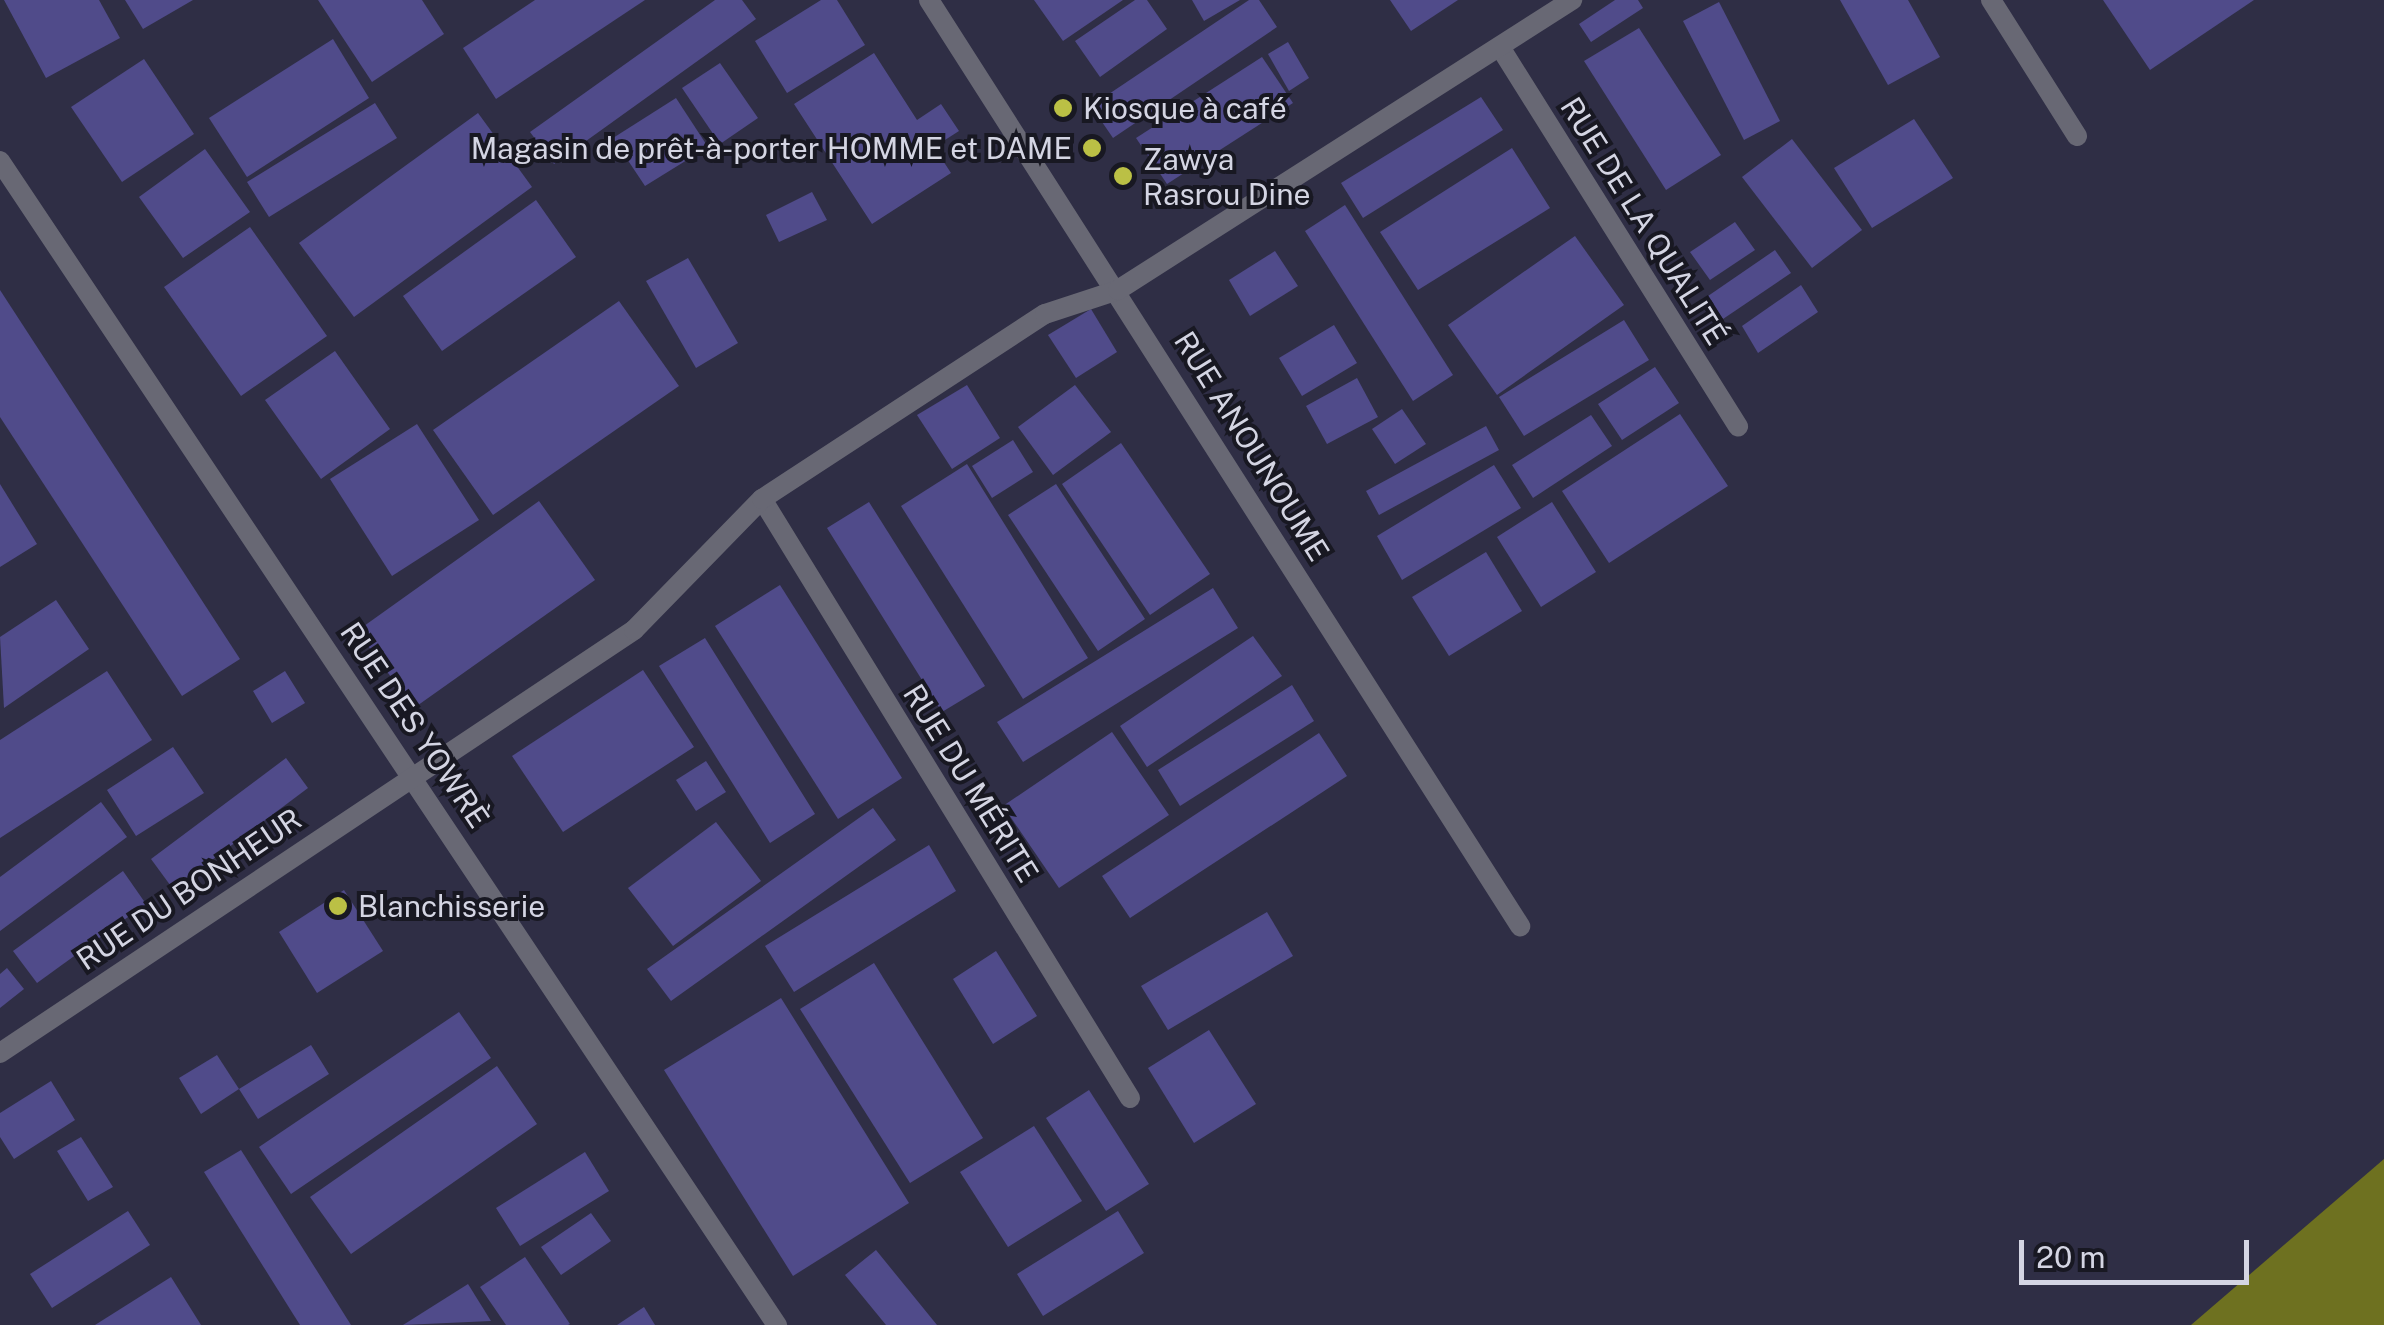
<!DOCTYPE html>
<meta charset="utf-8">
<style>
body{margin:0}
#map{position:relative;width:2384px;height:1325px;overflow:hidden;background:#2f2e45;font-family:"Public Sans",sans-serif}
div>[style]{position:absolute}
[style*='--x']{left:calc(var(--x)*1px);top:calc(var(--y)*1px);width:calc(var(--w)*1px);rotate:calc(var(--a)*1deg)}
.water>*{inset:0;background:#6e7120}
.building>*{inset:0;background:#504b8a}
.minor>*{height:20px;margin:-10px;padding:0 10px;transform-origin:10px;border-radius:10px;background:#686874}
.dots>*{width:28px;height:28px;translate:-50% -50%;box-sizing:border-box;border:5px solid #181822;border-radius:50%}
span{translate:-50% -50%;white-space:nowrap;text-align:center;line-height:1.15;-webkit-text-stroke:8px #181822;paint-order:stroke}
.poi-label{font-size:30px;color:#d4d5e3}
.left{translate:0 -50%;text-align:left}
.right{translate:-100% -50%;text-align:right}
.street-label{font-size:30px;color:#d4d5e3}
.scale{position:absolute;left:2019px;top:1240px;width:230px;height:45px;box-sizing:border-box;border:5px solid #d4d5e3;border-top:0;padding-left:12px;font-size:30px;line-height:35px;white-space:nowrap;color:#d4d5e3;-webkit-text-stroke:8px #181822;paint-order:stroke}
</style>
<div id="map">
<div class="water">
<i style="clip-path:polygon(2384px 1159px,2384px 1325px,2191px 1325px)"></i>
</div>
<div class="building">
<i style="clip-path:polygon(4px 0,99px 0,120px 38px,46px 78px)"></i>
<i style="clip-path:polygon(125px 0,193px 0,143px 29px)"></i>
<i style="clip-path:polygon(318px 0,422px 0,444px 34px,372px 82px)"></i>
<i style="clip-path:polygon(535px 0,645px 0,496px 99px,463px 48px)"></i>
<i style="clip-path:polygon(715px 0,742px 0,756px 19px,554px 164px,530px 132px)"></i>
<i style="clip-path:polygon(821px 0,837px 0,865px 45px,787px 93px,755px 41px)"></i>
<i style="clip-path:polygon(1034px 0,1123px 0,1063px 41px)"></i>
<i style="clip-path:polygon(1135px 0,1147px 0,1167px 29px,1100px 77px,1075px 41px)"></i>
<i style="clip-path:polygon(1192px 0,1240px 0,1204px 21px)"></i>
<i style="clip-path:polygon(1249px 0,1259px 0,1277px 27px,1113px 138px,1091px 106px)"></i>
<i style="clip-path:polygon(1390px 0,1458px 0,1411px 31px)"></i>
<i style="clip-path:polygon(1615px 0,1638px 0,1643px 8px,1591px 42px,1579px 24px)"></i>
<i style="clip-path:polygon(1840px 0,1908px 0,1940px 57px,1888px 85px)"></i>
<i style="clip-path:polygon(2103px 0,2254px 0,2150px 70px)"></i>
<i style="clip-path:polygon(1719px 2px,1780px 121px,1744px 140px,1683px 21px)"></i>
<i style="clip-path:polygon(1639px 28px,1721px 155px,1666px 190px,1584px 61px)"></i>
<i style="clip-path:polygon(333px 39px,369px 98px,247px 177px,209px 118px)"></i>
<i style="clip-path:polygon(1288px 42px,1309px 78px,1289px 91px,1268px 54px)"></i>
<i style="clip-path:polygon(874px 53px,917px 120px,941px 104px,959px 131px,934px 147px,951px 173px,872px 224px,794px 104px)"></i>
<i style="clip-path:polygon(1262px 57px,1293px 103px,1167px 184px,1136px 138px)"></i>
<i style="clip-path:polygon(144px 59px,194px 134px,122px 182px,71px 107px)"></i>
<i style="clip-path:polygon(720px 63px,758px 118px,720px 144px,682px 88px)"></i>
<i style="clip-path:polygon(1481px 97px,1503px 130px,1363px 218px,1341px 183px)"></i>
<i style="clip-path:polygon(676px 98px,708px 147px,645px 186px,613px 138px)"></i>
<i style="clip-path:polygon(375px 103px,397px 138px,269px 217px,247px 182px)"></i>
<i style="clip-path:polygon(478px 113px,532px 187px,354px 317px,299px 243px)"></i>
<i style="clip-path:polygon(1914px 119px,1953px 178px,1872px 228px,1834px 168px)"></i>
<i style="clip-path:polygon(1792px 139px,1862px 230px,1812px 268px,1742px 177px)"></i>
<i style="clip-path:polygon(1512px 148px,1550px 208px,1418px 290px,1380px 232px)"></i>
<i style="clip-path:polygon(205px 149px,250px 212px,183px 258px,139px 197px)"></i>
<i style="clip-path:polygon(812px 192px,827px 220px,779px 242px,766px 215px)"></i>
<i style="clip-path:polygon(536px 200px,576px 257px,442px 351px,403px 296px)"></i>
<i style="clip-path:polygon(1345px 205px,1453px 375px,1413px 401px,1305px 231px)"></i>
<i style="clip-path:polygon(1735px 222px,1755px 250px,1710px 280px,1690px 252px)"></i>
<i style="clip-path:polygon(250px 227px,327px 336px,241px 396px,164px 287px)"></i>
<i style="clip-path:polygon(1575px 236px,1624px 305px,1497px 395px,1448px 325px)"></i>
<i style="clip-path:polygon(1775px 250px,1791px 273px,1723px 319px,1708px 296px)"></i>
<i style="clip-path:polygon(1275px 251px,1298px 286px,1250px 316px,1229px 280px)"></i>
<i style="clip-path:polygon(688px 258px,738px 343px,696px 368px,646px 281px)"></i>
<i style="clip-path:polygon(1801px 285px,1818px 312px,1758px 353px,1742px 326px)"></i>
<i style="clip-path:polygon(0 290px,240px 659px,182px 696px,0 417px)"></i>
<i style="clip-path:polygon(619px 301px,679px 386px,493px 515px,433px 430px)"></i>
<i style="clip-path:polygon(1091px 309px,1117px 352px,1076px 378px,1048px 335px)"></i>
<i style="clip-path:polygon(1624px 320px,1649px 360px,1524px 436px,1499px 397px)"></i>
<i style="clip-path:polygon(1334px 325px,1357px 363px,1302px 396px,1279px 358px)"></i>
<i style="clip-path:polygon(335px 351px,390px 429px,321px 479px,265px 400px)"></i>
<i style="clip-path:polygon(1655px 367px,1679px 403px,1622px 440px,1598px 404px)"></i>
<i style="clip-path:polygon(1357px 378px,1378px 417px,1327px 444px,1306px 406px)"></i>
<i style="clip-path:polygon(967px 385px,1000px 438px,952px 469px,917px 415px)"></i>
<i style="clip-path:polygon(1075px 385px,1111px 432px,1053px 475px,1018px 427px)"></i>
<i style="clip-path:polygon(1402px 409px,1426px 444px,1395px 464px,1372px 429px)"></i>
<i style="clip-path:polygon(1680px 414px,1728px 486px,1609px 563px,1562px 491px)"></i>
<i style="clip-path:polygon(1591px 415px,1612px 446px,1533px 498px,1512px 465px)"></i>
<i style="clip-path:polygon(417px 424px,479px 520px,392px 576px,330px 479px)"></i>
<i style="clip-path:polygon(1486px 426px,1499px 450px,1379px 515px,1366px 491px)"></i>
<i style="clip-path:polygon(1013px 440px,1033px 472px,992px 498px,972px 466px)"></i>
<i style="clip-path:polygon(1121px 443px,1210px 574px,1150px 615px,1062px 484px)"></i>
<i style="clip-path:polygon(967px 464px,1088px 658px,1023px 699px,901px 506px)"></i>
<i style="clip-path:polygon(1494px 465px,1521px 508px,1402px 580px,1377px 536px)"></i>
<i style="clip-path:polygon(0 484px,37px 544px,0 567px)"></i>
<i style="clip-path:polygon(1056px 484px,1145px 619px,1098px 651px,1008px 515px)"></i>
<i style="clip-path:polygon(539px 501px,595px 580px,414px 708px,357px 631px)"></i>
<i style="clip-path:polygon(869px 502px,985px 686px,942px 712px,827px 528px)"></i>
<i style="clip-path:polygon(1552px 502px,1596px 572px,1541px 607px,1497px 537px)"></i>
<i style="clip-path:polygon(1486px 552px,1522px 611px,1449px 656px,1412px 597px)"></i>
<i style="clip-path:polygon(780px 585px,902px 778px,838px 819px,715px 626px)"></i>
<i style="clip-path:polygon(1213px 588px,1238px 628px,1023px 762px,997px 722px)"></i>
<i style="clip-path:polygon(56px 600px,89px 649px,4px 708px,0 637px)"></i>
<i style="clip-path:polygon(1253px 636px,1282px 676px,1147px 767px,1120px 726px)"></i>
<i style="clip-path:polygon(705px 638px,815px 814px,770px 843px,659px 666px)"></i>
<i style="clip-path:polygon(643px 670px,694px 747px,563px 832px,512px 756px)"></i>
<i style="clip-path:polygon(107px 671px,152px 740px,0 838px,0 740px)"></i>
<i style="clip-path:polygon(285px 671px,305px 703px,272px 723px,253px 691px)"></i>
<i style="clip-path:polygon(1292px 685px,1314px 721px,1180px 806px,1158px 770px)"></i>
<i style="clip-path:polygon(1112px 732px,1169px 815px,1059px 888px,1003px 806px)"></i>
<i style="clip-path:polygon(1319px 733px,1347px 776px,1130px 918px,1102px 876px)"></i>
<i style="clip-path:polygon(173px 747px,204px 793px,136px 836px,107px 790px)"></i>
<i style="clip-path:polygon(286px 758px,308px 788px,173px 889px,151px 859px)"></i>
<i style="clip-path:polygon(706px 761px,726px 792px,696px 811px,676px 780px)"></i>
<i style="clip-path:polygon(101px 802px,127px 837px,0 931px,0 877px)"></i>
<i style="clip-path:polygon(873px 808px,896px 840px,671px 1001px,647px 969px)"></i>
<i style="clip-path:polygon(716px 822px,761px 881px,673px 946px,628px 888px)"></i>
<i style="clip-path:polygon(929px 845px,956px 891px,794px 992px,765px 946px)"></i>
<i style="clip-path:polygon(123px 871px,146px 904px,37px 983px,13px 951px)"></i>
<i style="clip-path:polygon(344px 890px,383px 951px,317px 993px,279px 932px)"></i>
<i style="clip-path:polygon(1267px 912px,1293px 956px,1168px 1030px,1141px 986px)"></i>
<i style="clip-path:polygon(996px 951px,1037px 1016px,993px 1044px,953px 979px)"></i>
<i style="clip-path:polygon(874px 963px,983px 1138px,910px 1183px,800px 1009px)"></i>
<i style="clip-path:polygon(7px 968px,24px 989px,0 1008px,0 974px)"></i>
<i style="clip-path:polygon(781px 998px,909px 1203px,793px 1276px,664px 1070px)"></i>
<i style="clip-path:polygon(459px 1012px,491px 1058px,291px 1194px,259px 1147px)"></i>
<i style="clip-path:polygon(1209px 1030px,1256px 1104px,1194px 1143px,1148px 1068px)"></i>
<i style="clip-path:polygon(311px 1045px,329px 1074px,258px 1119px,239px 1089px)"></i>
<i style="clip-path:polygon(217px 1055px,239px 1089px,201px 1114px,179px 1078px)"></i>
<i style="clip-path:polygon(497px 1066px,537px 1124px,351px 1254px,310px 1197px)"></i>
<i style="clip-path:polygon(51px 1081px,75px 1120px,14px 1159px,0 1137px,0 1113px)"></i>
<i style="clip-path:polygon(1089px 1090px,1149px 1184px,1106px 1211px,1046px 1118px)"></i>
<i style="clip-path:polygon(1034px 1126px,1082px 1201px,1008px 1247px,960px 1172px)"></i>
<i style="clip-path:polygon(81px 1137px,113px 1187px,88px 1201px,57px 1151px)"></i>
<i style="clip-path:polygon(241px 1150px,351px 1325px,300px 1325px,204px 1172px)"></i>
<i style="clip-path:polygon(585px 1152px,609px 1191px,520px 1246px,496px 1208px)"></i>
<i style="clip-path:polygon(128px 1211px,150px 1245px,52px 1308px,30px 1274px)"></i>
<i style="clip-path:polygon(1118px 1211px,1144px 1253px,1043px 1316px,1017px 1274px)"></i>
<i style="clip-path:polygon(591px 1213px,611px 1241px,561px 1275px,541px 1247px)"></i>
<i style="clip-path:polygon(876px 1250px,937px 1325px,886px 1325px,845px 1275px)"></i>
<i style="clip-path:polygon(525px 1257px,570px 1324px,568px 1325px,506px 1325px,480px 1287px)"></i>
<i style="clip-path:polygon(171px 1277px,201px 1325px,95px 1325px)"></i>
<i style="clip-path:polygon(468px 1284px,491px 1321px,403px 1325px)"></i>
<i style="clip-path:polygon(644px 1307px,655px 1325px,617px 1325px)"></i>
</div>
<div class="minor">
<i style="--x:929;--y:0;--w:1099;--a:57.45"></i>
<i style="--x:1991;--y:0;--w:161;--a:57.7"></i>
<i style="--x:1500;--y:47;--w:448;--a:57.9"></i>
<i style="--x:0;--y:161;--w:1400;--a:56.28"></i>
<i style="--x:762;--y:499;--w:703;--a:58.44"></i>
<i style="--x:0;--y:1053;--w:762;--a:-33.71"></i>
<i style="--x:634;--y:630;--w:183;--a:-45.7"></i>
<i style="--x:762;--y:499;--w:338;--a:-33.2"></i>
<i style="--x:1045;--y:314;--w:77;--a:-18.2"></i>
<i style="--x:1118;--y:290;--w:539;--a:-32.57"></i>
</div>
<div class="dots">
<i style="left:1063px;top:108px;background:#bbc045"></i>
<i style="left:1092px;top:148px;background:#bbc045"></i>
<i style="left:1123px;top:176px;background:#bbc045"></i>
<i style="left:338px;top:906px;background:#bbc045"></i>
</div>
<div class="poi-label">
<span class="left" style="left:1083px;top:108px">Kiosque à café</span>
<span class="right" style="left:1072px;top:148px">Magasin de prêt-à-porter HOMME et DAME</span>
<span class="left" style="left:1143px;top:176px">Zawya<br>Rasrou Dine</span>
<span class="left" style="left:358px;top:906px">Blanchisserie</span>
</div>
<div class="street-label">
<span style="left:1644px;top:221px;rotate:58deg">RUE DE LA QUALITÉ</span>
<span style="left:1252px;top:446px;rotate:58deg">RUE ANOUNOUME</span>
<span style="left:415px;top:725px;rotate:56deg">RUE DES YOWRÈ</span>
<span style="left:971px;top:783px;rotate:58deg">RUE DU MÉRITE</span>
<span style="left:189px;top:889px;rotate:-34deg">RUE DU BONHEUR</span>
</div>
<div class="scale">20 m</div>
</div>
